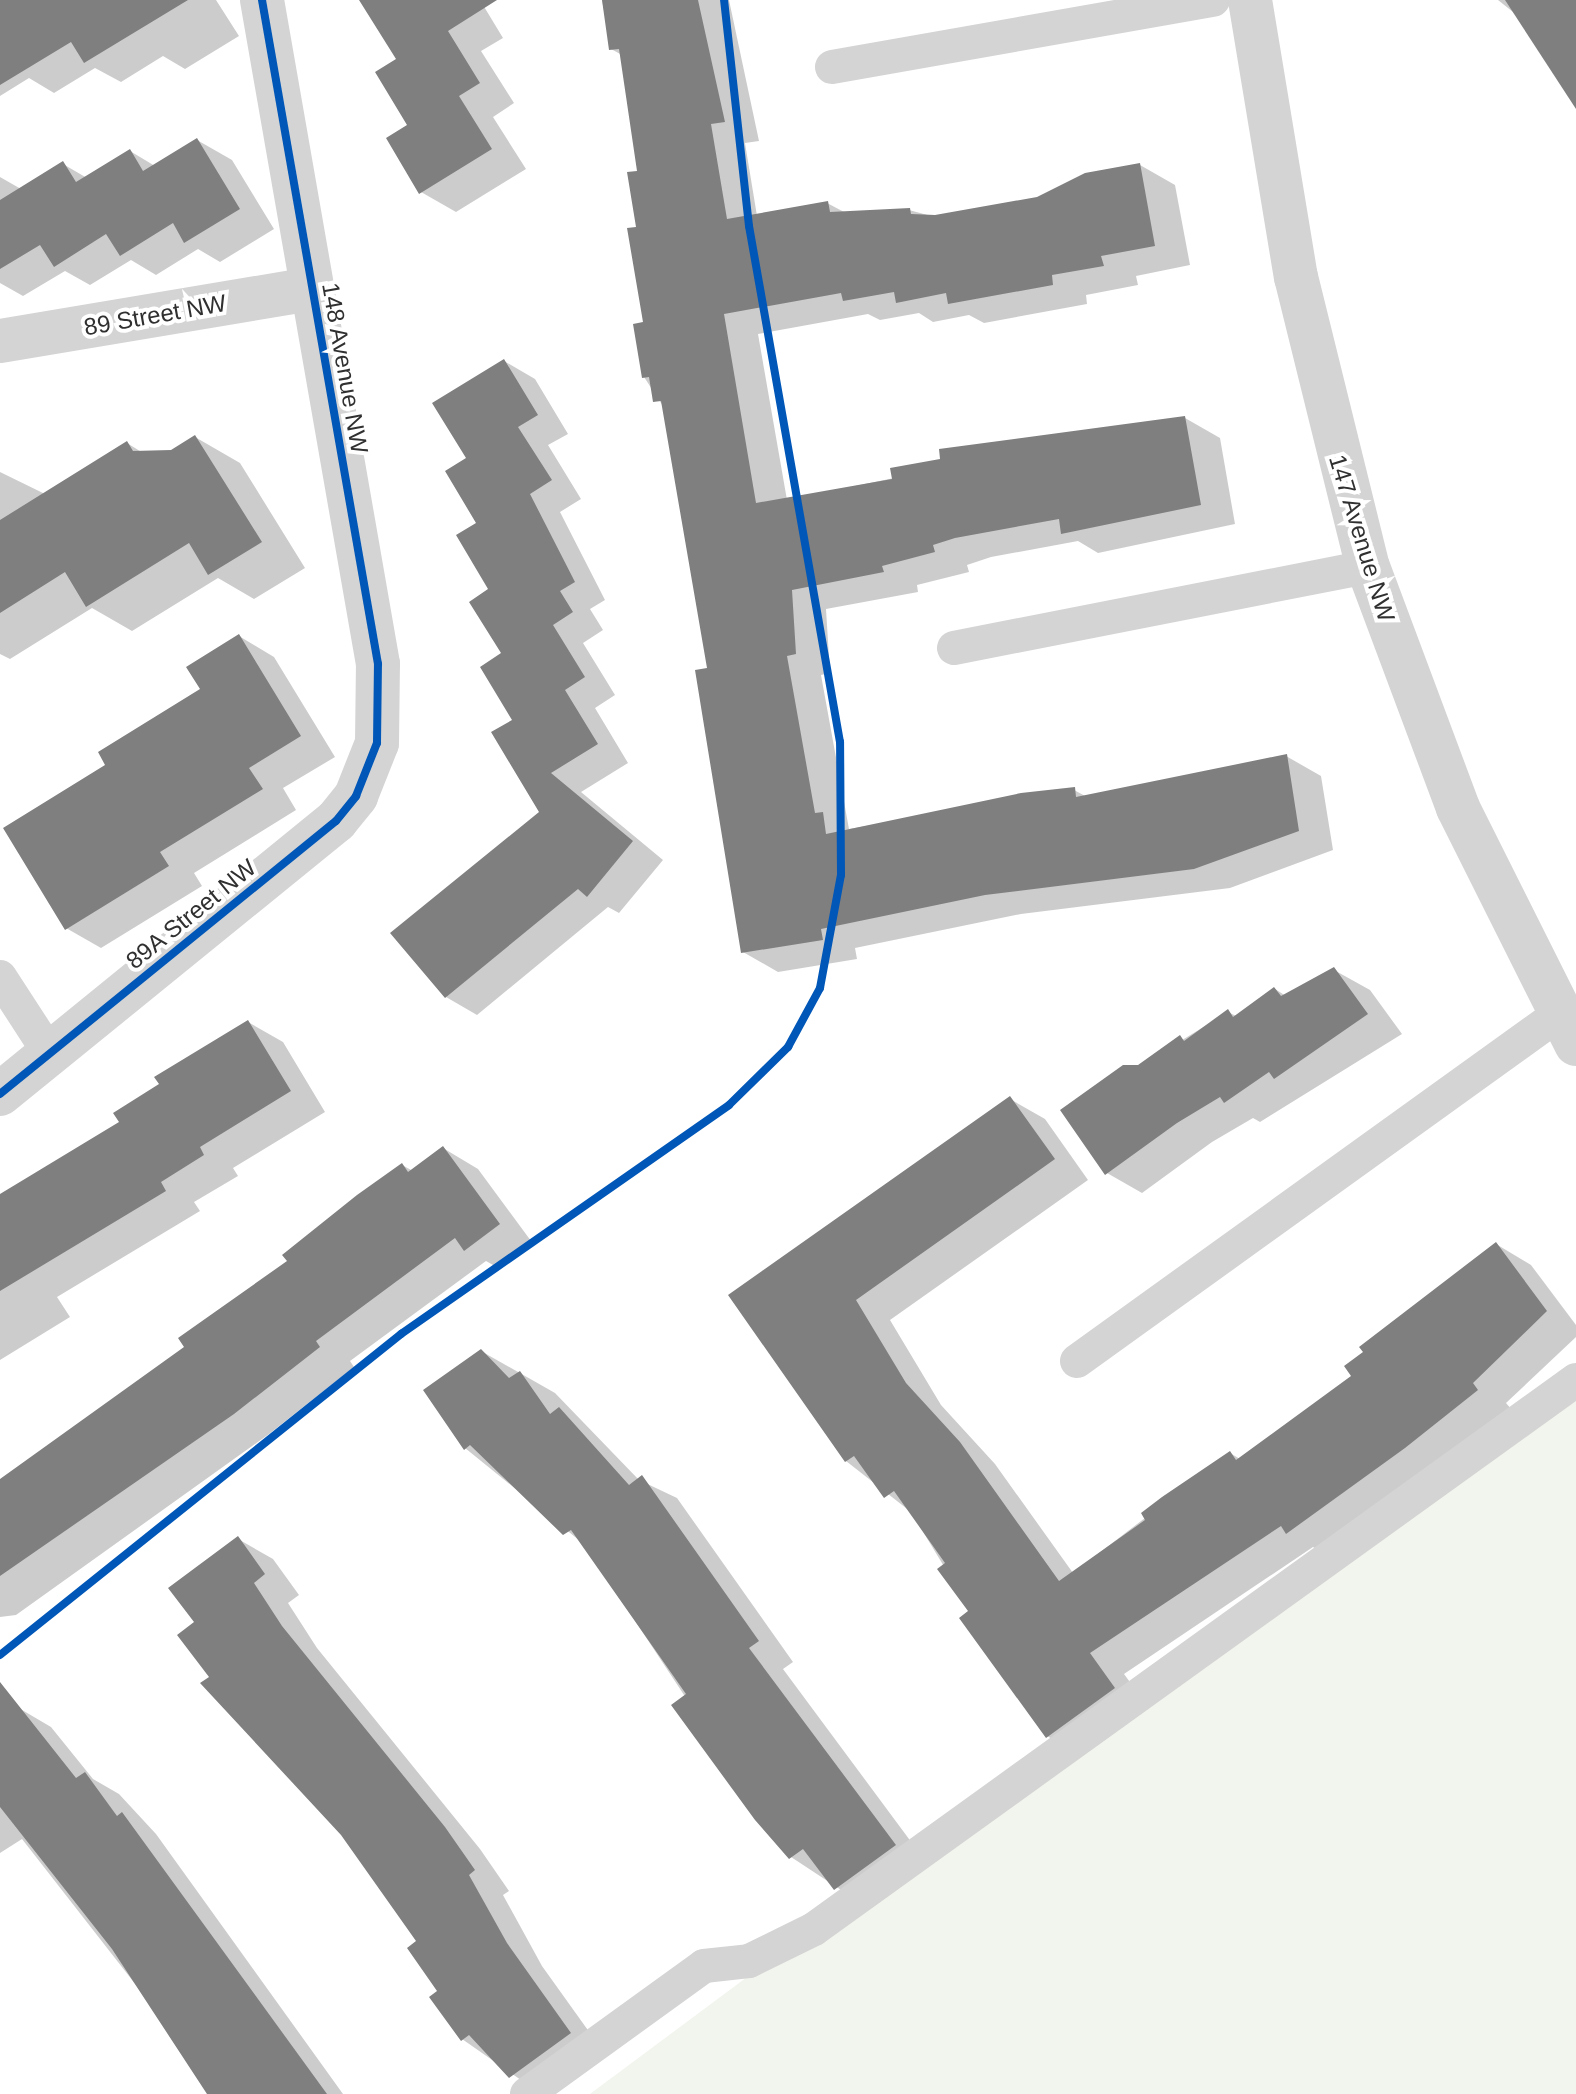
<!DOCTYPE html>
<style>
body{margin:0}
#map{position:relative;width:1576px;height:2094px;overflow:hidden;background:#fff;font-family:Helvetica,sans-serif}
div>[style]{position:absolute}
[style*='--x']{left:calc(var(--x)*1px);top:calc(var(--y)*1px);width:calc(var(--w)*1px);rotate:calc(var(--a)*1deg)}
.green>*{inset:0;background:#f1f5ed}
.shadow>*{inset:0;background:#0003}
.building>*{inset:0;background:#7f7f7f}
.lane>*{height:34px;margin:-17px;padding:0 17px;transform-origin:17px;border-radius:17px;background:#d4d4d4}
.street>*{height:44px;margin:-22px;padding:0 22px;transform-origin:22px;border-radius:22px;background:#d4d4d4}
.cycleway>*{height:8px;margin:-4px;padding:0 4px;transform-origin:4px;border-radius:4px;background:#0057b8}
span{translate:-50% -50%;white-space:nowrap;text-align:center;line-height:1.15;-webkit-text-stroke:8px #fff;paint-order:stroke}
.street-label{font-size:24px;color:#303030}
</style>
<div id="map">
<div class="green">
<i style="clip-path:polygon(1576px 1394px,1576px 2094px,590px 2094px,1162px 1668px)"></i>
</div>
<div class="shadow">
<i style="clip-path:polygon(0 0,216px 0,239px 36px,185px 69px,163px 56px,121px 82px,95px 68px,54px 93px,29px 78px,0 96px)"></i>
<i style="clip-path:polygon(376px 0,480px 0,503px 38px,481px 51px,514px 103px,493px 117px,526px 169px,456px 212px,421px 192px,398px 60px)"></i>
<i style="clip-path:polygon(602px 0,729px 0,759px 141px,745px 143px,757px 216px,827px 203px,846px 213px,909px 210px,935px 217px,1037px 199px,1140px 165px,1175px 185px,1190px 265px,1136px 276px,1138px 285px,1086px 295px,1087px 304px,984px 323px,969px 315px,933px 322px,919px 313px,880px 320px,868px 314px,758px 334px,787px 500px,1185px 418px,1220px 438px,1235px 524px,1098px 553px,1078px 541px,991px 557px,967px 565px,969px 572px,917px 585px,918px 592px,826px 609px,830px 673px,821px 675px,849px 829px,1074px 790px,1087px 797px,1286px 756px,1321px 776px,1333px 850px,1230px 888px,1021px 914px,855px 948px,857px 959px,778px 972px,743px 952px,709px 670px,663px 406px,644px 377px,640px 172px,622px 55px,611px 49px)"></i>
<i style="clip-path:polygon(1498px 0,1576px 0,1576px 106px,1518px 16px)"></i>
<i style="clip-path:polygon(197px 140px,232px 160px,274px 229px,220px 262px,198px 249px,156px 275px,131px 260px,90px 285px,65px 271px,23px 296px,0 283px,0 177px,21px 189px,63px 164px,87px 178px,130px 151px,155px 166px)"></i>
<i style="clip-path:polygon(504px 361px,535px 379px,568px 434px,548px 445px,581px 499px,560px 512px,605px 600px,590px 609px,603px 630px,583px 643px,615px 695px,595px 708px,628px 763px,581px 792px,663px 860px,619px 913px,608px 907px,477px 1015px,446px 997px,542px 813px,514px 721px,469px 458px)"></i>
<i style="clip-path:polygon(195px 437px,240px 463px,305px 568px,254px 599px,218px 578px,132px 631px,92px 608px,10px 659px,0 654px,0 472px,45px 494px,127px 443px,143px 453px,172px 452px)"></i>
<i style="clip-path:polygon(239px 636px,274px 657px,335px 757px,283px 788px,296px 810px,194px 873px,202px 886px,101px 948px,66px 928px,107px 766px,203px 690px)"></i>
<i style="clip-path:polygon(1334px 970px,1370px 990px,1402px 1034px,1260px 1122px,1253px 1118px,1212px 1142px,1142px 1193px,1107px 1173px,1138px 1067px,1228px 1012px,1236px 1016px,1275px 989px,1286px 996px)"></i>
<i style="clip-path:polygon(248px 1022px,283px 1042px,325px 1112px,233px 1168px,238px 1176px,194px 1202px,200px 1211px,57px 1297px,70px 1317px,0 1360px,0 1223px)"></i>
<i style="clip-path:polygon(1010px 1099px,1045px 1119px,1088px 1180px,890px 1320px,941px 1405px,995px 1464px,1073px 1573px,1230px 1453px,1240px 1459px,1353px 1376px,1496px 1244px,1531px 1265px,1576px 1325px,1576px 1337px,1506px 1403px,1512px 1410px,1323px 1553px,1313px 1547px,1124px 1674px,1149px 1708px,1082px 1756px,1047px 1736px,911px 1512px,846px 1461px,731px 1295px)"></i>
<i style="clip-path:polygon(443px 1148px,478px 1169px,534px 1245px,500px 1269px,486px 1261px,350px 1361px,354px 1367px,269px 1434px,16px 1615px,0 1617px,0 1486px,187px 1348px,402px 1165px,413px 1171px)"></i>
<i style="clip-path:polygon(481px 1351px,555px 1393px,639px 1480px,677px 1498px,793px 1662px,783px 1669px,929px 1866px,870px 1909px,791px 1857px,585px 1545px,465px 1448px)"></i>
<i style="clip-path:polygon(238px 1539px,273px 1559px,299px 1595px,288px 1603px,317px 1648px,480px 1849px,509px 1891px,503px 1895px,542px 1966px,605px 2054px,541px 2094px,462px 2039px,419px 1942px,342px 1834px,203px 1684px,212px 1677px,197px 1623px)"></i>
<i style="clip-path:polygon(17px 1707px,51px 1727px,93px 1779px,119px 1794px,156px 1834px,343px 2094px,221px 2094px,22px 1839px,0 1853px,0 1719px)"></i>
</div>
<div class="building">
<i style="clip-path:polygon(0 0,188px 0,84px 63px,71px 42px,0 85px)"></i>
<i style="clip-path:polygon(359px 0,497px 0,448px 31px,480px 83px,459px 96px,492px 149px,419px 194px,386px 138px,407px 125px,375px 72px,396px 59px)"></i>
<i style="clip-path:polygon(602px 0,698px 0,725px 122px,711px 124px,727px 219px,828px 201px,830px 212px,910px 208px,911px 214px,935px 215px,1037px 197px,1085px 173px,1140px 163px,1155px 246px,1101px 256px,1104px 266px,1052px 275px,1053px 285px,948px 304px,946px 293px,896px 303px,894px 292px,843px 301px,841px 293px,724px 314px,756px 503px,892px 479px,890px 468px,940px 459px,939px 449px,1185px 416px,1201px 505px,1061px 534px,1059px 519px,955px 538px,933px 545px,935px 552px,882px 566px,884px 572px,792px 590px,796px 654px,787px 656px,815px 813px,823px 812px,826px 834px,1021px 793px,1075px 787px,1076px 797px,1287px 754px,1299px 831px,1194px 869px,985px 895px,821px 929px,823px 940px,741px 953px,695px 670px,707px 668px,661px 401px,653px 402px,649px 377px,642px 378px,633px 324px,643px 322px,627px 228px,636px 227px,627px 172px,637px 171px,619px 49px,609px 50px)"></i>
<i style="clip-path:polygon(1505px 0,1576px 0,1576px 109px)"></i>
<i style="clip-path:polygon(197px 138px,240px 209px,184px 243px,173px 223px,120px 256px,106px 234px,54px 267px,40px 245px,0 269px,0 200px,63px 161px,76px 182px,130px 149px,143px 171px)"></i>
<i style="clip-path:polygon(504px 359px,538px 415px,518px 427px,552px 480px,530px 494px,575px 582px,560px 591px,573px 612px,553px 625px,585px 677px,565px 690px,598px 744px,551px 773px,633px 841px,587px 897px,578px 889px,445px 998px,390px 933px,539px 812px,491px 732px,512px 720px,480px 667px,501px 653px,469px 602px,488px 589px,456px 535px,476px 523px,445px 471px,466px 458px,432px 403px)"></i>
<i style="clip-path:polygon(195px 435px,262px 542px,208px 575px,189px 543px,86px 607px,65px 572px,0 613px,0 520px,127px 441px,133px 451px,171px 450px)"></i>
<i style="clip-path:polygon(239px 634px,301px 736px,249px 768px,263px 789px,160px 852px,169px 866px,65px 930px,3px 828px,105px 765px,98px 752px,200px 689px,186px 667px)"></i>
<i style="clip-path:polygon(1334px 967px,1368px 1014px,1274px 1079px,1269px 1072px,1224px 1103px,1220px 1097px,1177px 1123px,1105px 1175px,1060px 1110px,1123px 1065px,1138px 1065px,1180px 1035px,1184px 1041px,1228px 1009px,1233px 1017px,1274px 987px,1281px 996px)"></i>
<i style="clip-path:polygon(248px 1020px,291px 1091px,200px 1147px,204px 1155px,161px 1182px,166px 1191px,0 1291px,0 1194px,119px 1122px,113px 1113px,159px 1084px,154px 1077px)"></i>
<i style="clip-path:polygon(1010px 1096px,1055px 1159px,856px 1300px,906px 1383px,960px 1442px,1059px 1581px,1145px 1520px,1141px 1513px,1162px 1497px,1230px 1451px,1236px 1460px,1351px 1376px,1344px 1366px,1363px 1352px,1359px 1347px,1496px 1242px,1547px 1311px,1473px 1383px,1478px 1390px,1405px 1448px,1286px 1534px,1281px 1526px,1090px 1653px,1115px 1688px,1046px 1738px,959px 1618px,968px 1611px,937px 1569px,945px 1563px,894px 1491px,884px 1498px,854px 1456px,845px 1462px,728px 1295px)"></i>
<i style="clip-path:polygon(443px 1146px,500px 1224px,464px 1251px,455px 1238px,316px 1341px,320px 1347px,234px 1414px,0 1576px,0 1479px,184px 1347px,178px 1338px,287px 1261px,282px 1255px,357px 1195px,402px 1163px,408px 1172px)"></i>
<i style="clip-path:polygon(481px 1349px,509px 1378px,520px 1371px,550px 1414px,559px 1407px,629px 1485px,642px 1475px,759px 1641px,749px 1648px,896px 1845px,834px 1890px,803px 1849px,789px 1859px,755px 1820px,671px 1705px,686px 1694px,571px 1530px,563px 1535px,470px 1445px,464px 1450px,423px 1390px)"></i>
<i style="clip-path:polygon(238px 1536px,265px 1574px,254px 1583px,282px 1626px,445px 1827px,475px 1870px,469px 1875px,507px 1943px,571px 2033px,509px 2078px,469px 2035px,461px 2041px,429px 1997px,437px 1991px,407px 1948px,416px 1941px,341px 1835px,200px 1683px,209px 1677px,177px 1635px,194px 1622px,168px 1588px)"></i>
<i style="clip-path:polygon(0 1682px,76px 1778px,85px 1772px,117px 1816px,122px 1812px,327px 2094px,207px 2094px,112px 1949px,0 1807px)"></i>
</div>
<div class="lane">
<i style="--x:832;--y:67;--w:387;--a:-10"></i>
<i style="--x:954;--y:648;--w:422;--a:-11.1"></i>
<i style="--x:0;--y:977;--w:92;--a:57"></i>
<i style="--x:1077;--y:1361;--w:594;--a:-35.75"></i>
<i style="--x:527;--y:2094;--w:218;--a:-35.9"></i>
<i style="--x:704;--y:1966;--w:45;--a:-6.3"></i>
<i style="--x:749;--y:1961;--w:72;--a:-26.2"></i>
<i style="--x:814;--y:1929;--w:939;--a:-35.77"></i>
</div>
<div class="street">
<i style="--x:1250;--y:0;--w:281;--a:80.6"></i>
<i style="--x:1296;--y:277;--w:299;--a:76.1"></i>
<i style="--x:1368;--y:567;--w:257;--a:69.5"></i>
<i style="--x:1458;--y:808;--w:264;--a:63.4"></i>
<i style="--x:0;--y:341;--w:315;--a:-9.5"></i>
<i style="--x:0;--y:1094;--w:433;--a:-39.1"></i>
<i style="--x:336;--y:821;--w:32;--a:-51"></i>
<i style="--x:356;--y:796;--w:57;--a:-68.4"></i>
<i style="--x:377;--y:743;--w:79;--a:-89.3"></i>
<i style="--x:378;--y:664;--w:674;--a:-99.91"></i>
</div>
<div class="cycleway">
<i style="--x:0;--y:1094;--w:433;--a:-39.1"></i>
<i style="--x:336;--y:821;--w:32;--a:-51"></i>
<i style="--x:356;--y:796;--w:57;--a:-68.4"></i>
<i style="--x:377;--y:743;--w:79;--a:-89.3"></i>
<i style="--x:378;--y:664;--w:674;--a:-99.91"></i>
<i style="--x:0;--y:1655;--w:514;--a:-38.68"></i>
<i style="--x:401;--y:1334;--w:400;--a:-34.9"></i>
<i style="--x:729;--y:1105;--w:83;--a:-44.5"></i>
<i style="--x:788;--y:1047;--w:67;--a:-61.5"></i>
<i style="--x:820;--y:988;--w:115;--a:-79.5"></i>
<i style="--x:841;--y:875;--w:133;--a:-90.4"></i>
<i style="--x:840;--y:742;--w:524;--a:-100"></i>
<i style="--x:749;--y:226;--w:227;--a:-96.3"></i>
</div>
<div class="street-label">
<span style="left:155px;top:315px;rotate:-10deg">89 Street NW</span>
<span style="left:345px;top:368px;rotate:80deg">148 Avenue NW</span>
<span style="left:1362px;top:538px;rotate:73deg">147 Avenue NW</span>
<span style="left:191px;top:914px;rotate:-39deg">89A Street NW</span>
</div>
</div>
